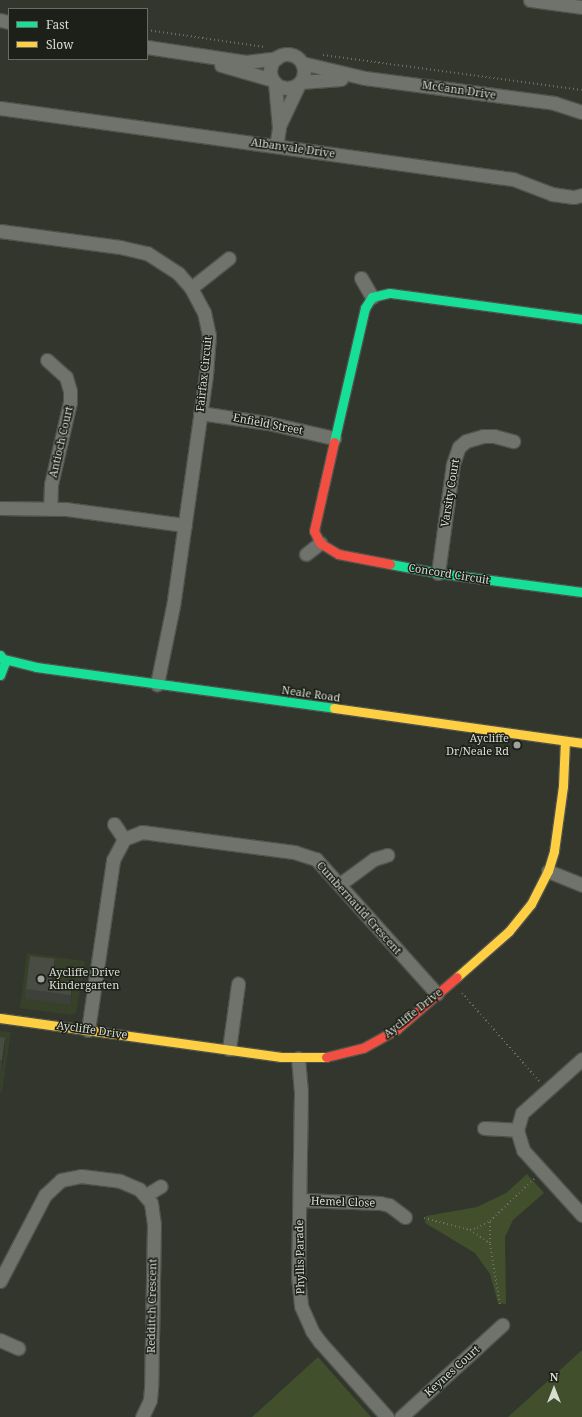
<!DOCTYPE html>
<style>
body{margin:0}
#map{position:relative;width:582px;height:1417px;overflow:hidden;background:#32362c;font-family:"Noto Serif",serif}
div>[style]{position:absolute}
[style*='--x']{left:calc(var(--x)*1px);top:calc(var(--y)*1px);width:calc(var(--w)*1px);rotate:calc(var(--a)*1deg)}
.built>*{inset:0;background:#374029}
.green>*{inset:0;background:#414f2c}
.path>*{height:2px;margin-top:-1px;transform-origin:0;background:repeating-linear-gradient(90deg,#6e7069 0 1px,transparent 0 4px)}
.roads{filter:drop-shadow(1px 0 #4f534b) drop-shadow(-1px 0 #4f534b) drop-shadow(0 1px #4f534b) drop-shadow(0 -1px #4f534b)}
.street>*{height:13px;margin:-6.5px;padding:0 6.5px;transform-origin:6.5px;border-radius:6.5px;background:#6f736b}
.street>.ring{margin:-6.5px;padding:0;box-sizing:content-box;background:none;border:13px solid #6f736b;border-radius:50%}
.fast>*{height:9px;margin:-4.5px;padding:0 4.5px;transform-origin:4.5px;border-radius:4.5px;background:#16e098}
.slow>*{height:9px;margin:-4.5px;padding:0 4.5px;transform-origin:4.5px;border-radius:4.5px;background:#ffcf43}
.jam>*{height:9px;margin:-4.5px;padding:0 4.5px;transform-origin:4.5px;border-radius:4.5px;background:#f24e42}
.wall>*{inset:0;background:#3e413a}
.shaded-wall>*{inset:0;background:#32352f}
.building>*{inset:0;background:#484c43}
.dots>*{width:11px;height:11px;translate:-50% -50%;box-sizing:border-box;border:2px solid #1c2018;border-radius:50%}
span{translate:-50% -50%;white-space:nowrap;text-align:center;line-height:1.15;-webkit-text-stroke:3px #1c2018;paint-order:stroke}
.street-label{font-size:11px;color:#d9ded3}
.poi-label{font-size:11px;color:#d9ded3}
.right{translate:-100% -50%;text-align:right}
.left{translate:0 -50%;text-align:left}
.legend{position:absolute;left:8px;top:8px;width:140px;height:52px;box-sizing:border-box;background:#1c2018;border:1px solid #686c63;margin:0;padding:5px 7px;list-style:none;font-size:12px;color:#d9ded3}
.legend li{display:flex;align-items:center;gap:8px;height:20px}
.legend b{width:20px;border:1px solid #686c63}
.north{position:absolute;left:534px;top:1369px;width:40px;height:40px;-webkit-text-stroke:3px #1c2018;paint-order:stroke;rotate:0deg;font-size:11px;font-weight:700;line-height:16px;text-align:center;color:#d9ded3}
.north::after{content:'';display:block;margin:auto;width:14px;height:18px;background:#d9ded3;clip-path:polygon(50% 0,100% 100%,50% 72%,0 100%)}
</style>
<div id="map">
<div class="built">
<i style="clip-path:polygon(27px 953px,85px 961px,76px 1013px,71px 1015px,20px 1008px)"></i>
<i style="clip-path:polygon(0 1031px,11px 1032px,2px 1092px,0 1092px)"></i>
</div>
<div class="green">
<i style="clip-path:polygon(527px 1174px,544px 1193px,513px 1220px,505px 1237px,506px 1304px,498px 1303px,490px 1274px,475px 1253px,425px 1223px,426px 1216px,477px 1207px,506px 1193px)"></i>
<i style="clip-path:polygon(582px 1350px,582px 1417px,508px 1417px)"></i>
<i style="clip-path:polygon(318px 1357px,371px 1417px,252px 1417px)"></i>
</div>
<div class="path">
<i style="--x:147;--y:30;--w:119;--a:8.2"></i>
<i style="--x:285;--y:49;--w:13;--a:9"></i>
<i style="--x:323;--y:55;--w:261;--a:7.7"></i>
<i style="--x:462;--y:993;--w:117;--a:48.8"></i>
<i style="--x:424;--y:1218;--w:48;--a:14.6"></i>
<i style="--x:470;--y:1230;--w:7;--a:-16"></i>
<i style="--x:477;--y:1228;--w:15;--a:-28"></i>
<i style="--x:490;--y:1221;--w:61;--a:-43.7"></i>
<i style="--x:490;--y:1222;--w:22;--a:90"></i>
<i style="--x:490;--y:1244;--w:62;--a:80.7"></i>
<i style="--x:470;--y:1230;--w:23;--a:34"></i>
</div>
<div class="roads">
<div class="street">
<i style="--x:530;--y:0;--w:52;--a:7.7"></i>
<i style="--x:0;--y:20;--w:9;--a:13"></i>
<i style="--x:147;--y:47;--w:100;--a:8.6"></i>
<i style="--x:246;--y:62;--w:31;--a:-7"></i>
<i class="ring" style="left:270px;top:54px;width:21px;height:21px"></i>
<i style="--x:302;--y:63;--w:65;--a:13.4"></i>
<i style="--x:365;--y:78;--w:191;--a:7.5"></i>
<i style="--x:554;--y:103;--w:29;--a:18"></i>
<i style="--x:221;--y:65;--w:54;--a:16.1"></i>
<i style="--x:301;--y:82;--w:40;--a:-4.3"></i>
<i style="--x:275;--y:83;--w:45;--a:84.9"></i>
<i style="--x:279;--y:128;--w:18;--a:99"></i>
<i style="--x:0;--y:108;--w:502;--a:7.9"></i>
<i style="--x:497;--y:177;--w:16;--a:7"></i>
<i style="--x:513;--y:179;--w:42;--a:21"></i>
<i style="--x:552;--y:194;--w:22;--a:8"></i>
<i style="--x:574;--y:197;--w:8;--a:-14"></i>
<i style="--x:280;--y:124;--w:44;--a:-64.6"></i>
<i style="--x:0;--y:231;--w:121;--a:7.6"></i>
<i style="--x:120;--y:247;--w:28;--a:13"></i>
<i style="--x:147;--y:253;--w:37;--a:33"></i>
<i style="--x:178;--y:273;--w:20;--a:49"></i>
<i style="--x:191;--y:288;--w:27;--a:62"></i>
<i style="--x:204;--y:312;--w:24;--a:78"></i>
<i style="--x:209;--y:335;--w:40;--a:94.3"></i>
<i style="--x:206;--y:375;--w:233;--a:98.1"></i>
<i style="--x:173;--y:606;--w:80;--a:101.6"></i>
<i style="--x:361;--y:278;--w:22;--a:60"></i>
<i style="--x:191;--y:288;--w:48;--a:-38.3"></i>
<i style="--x:47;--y:360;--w:25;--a:42"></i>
<i style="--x:66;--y:377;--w:15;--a:74"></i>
<i style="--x:70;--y:391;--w:11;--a:90"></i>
<i style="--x:70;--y:402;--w:84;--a:103"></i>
<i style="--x:51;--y:484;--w:25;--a:92"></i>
<i style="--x:200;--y:413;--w:69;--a:8.4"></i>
<i style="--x:268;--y:423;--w:68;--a:12.8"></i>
<i style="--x:0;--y:508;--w:66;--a:0.9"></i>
<i style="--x:66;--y:509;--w:120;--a:7.7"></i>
<i style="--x:306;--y:554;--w:18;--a:-38"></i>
<i style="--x:438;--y:573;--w:110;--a:-82.2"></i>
<i style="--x:453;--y:464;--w:18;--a:-71"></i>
<i style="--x:459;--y:447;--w:9;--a:-41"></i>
<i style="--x:466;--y:441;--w:18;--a:-16"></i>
<i style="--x:483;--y:436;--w:11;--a:0"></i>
<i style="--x:494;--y:436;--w:20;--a:15"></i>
<i style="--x:114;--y:824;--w:18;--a:56"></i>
<i style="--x:548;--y:871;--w:37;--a:22"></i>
<i style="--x:340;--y:884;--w:42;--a:-36.3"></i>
<i style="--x:374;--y:859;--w:14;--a:-17"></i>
<i style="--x:88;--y:1030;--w:172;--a:-81.6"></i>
<i style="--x:113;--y:860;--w:24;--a:-62"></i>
<i style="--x:124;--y:839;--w:19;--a:-21"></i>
<i style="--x:142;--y:832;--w:153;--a:7.5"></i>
<i style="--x:294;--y:852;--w:23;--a:18"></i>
<i style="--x:316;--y:859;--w:181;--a:48.1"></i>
<i style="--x:229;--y:1049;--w:66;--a:-82.1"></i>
<i style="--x:298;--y:1058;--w:33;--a:85"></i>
<i style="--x:301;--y:1091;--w:185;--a:90.9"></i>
<i style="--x:298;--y:1276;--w:30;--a:84"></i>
<i style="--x:301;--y:1306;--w:27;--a:66"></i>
<i style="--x:312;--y:1331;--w:14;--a:54"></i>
<i style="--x:320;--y:1342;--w:101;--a:48.2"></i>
<i style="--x:582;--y:1059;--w:81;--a:138"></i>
<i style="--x:522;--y:1113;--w:18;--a:106"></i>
<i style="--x:517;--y:1130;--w:21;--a:73"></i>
<i style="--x:523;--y:1150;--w:88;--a:47.8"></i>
<i style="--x:484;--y:1128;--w:33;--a:3"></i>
<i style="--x:146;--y:1195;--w:17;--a:-31"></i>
<i style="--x:300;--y:1200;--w:80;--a:2.1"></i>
<i style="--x:380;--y:1203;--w:9;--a:13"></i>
<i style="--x:389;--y:1205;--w:20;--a:37"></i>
<i style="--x:0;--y:1281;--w:97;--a:-62.4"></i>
<i style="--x:45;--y:1195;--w:22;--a:-43"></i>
<i style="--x:61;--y:1180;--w:20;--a:-11"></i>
<i style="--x:81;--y:1176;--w:39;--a:7"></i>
<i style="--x:120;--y:1181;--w:21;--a:23"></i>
<i style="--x:139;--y:1189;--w:18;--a:49"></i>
<i style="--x:151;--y:1203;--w:21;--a:82"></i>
<i style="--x:154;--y:1224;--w:164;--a:91"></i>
<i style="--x:151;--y:1388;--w:12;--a:95"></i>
<i style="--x:150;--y:1400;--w:19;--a:115"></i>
<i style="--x:0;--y:1340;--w:20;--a:24"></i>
<i style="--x:401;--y:1417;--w:137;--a:-42.3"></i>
</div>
<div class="fast">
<i style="--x:334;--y:442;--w:138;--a:-77"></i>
<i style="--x:365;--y:308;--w:13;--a:-58"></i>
<i style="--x:372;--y:297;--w:18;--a:-13"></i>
<i style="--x:390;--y:293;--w:194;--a:7.7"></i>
<i style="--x:390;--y:564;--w:49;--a:10.6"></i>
<i style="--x:438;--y:573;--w:145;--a:7.5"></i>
<i style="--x:0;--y:655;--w:9;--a:54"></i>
<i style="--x:5;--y:662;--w:14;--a:111"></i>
<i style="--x:4;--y:659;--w:33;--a:14"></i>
<i style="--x:36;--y:667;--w:301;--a:7.8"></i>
</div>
<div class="slow">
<i style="--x:334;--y:708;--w:250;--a:8"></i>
<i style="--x:457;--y:977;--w:69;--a:-41.5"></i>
<i style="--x:509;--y:931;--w:35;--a:-51"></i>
<i style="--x:531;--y:904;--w:37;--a:-63"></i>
<i style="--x:548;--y:871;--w:21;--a:-73"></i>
<i style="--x:554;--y:851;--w:66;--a:-82.1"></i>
<i style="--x:563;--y:786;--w:45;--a:-87.5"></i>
<i style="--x:0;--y:1018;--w:284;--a:7.9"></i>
<i style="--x:281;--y:1057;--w:45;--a:0"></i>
</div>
<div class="jam">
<i style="--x:334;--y:442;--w:91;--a:102.7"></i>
<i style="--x:314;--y:531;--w:13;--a:63"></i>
<i style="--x:320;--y:543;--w:21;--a:31"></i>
<i style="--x:338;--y:554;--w:53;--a:10.9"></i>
<i style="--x:326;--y:1057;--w:38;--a:-14"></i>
<i style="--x:363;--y:1048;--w:39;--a:-29"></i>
<i style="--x:397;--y:1029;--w:79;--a:-40.9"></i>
</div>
</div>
<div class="wall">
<i style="clip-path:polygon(55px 969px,53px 980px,72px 992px,71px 1005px,26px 999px,26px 989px)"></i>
<i style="clip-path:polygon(0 1037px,5px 1047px,2px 1070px,0 1069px)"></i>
</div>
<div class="shaded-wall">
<i style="clip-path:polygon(55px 959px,55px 969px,52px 989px,52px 979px)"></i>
<i style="clip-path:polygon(72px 982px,72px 992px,71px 1005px,71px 995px)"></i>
<i style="clip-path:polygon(5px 1038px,5px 1047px,2px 1070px,2px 1060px)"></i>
</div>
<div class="building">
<i style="clip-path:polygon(30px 956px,55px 959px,52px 979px,72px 982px,71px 995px,26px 989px)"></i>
<i style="clip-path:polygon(0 1037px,5px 1038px,2px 1060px,0 1060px)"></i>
</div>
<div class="dots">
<i style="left:517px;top:745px;background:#9fa399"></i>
<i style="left:41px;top:979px;background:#9fa399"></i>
</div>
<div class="street-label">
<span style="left:459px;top:90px;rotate:8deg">McCann Drive</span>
<span style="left:293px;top:148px;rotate:8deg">Albanvale Drive</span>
<span style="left:204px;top:374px;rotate:-84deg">Fairfax Circuit</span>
<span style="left:268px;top:424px;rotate:11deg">Enfield Street</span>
<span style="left:61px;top:442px;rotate:-77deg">Antioch Court</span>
<span style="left:450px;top:493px;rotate:-81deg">Varsity Court</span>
<span style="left:449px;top:574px;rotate:9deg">Concord Circuit</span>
<span style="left:311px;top:694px;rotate:8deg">Neale Road</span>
<span style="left:359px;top:908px;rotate:48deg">Cumbernauld Crescent</span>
<span style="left:413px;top:1013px;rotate:-39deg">Aycliffe Drive</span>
<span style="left:92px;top:1030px;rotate:8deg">Aycliffe Drive</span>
<span style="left:343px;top:1202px;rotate:2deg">Hemel Close</span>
<span style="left:300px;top:1257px;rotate:-91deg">Phyllis Parade</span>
<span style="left:152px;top:1306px;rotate:-89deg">Redditch Crescent</span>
<span style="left:452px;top:1371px;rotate:-42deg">Keynes Court</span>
</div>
<div class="poi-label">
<span class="right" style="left:509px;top:745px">Aycliffe<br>Dr/Neale Rd</span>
<span class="left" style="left:49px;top:979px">Aycliffe Drive<br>Kindergarten</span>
</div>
<ul class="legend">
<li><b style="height:5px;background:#16e098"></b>Fast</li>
<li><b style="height:5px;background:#ffcf43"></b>Slow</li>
</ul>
<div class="north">N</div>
</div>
